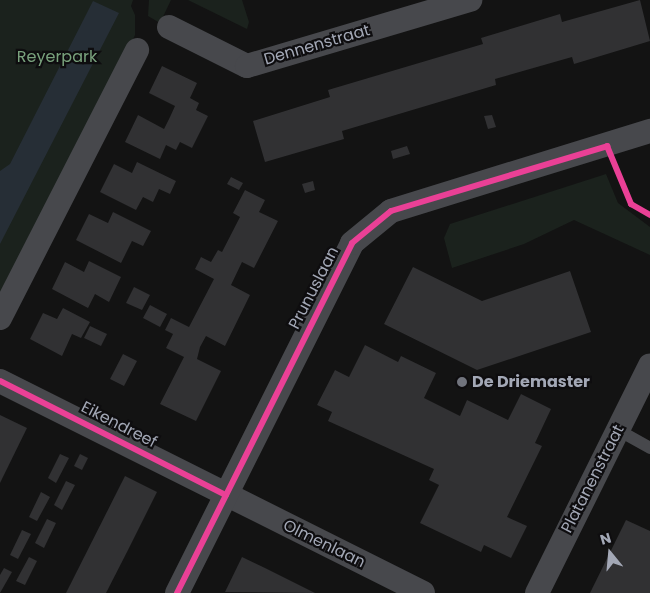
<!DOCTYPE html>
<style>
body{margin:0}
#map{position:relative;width:650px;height:593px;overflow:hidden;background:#131313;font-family:Poppins,sans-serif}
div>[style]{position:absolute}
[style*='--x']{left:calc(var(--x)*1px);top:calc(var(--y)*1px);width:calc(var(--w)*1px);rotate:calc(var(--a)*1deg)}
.green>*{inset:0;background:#1b221d}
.water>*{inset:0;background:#262e36}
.building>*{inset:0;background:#313133}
.service>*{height:12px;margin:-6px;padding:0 6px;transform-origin:6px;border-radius:6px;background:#47484c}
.minor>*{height:24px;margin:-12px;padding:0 12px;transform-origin:12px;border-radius:12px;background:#47484c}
.cycleway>*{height:6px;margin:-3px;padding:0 3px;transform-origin:3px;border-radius:3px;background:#ea4096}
.dots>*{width:14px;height:14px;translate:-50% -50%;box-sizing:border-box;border:2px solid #0e0d0f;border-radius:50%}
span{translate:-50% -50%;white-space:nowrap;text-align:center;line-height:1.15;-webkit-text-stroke:4.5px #0e0d0f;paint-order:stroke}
.street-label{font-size:16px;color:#a3a8b6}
.park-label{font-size:16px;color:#79a27d}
.poi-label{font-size:16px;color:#a3a8b6;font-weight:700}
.left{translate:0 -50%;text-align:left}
.north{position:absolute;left:585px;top:528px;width:50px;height:50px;-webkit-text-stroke:4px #0e0d0f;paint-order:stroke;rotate:343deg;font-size:14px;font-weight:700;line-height:20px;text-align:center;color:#a3a8b6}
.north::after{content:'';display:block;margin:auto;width:18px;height:22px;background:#a3a8b6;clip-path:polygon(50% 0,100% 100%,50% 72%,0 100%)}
</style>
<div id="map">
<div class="green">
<i style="clip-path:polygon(0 0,133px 0,131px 6px,135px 15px,135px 35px,129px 48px,0 298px)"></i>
<i style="clip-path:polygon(149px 0,171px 0,160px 23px,148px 16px)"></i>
<i style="clip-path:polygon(188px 0,242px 0,249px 22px,247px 29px)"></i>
<i style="clip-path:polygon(606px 174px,618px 203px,650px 227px,650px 255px,574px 220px,524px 244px,452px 268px,444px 238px,450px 224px)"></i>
</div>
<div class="water">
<i style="clip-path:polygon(93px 1px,119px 13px,0 244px,0 171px,10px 164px)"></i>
</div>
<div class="building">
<i style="clip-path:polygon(640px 0,650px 41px,574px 64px,572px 57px,495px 79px,496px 85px,342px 131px,344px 139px,265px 162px,253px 121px,330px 97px,328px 90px,483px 44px,481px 38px,560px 14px,562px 22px)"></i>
<i style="clip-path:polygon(162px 66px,197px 83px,190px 98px,199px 103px,196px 110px,208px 116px,192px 148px,180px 142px,176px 150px,166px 145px,160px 159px,125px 142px,138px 115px,164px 129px,170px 117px,175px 106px,149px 93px)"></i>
<i style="clip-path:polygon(492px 115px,496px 127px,488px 129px,484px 116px)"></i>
<i style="clip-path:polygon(407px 146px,410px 154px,393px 159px,391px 151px)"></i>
<i style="clip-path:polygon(137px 162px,176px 181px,170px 194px,159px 189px,153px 202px,143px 197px,136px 210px,100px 192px,114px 164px,132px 173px)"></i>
<i style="clip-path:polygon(231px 177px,243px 183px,239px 190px,227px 184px)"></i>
<i style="clip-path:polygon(313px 181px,315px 190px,305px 193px,302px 184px)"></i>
<i style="clip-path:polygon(245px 190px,265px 200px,259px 212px,278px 221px,254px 268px,242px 262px,231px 285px,250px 295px,225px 346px,206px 336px,200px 347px,197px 359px,221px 371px,196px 421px,160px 404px,184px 357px,166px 348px,173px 334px,165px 330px,171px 318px,189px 327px,214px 279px,195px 269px,201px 257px,211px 262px,218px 250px,222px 252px,240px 217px,233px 213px)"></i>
<i style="clip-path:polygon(113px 212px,151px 231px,143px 246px,132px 241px,121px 263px,76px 240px,89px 214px,108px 223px)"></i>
<i style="clip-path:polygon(89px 261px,121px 277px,109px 302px,95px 294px,88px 308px,52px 289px,65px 262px,84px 272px)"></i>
<i style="clip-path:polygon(413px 267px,482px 301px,570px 271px,591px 332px,477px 370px,384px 324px)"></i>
<i style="clip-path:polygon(134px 287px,150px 295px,142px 310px,126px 303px)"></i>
<i style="clip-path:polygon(150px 305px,167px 314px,160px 327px,143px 318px)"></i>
<i style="clip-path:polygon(63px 308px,90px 322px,81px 338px,72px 334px,62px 356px,30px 339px,43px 313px,57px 319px)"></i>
<i style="clip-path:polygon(90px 326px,107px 334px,101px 346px,84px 338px)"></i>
<i style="clip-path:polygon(365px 345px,398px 362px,401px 356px,436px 373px,424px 398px,460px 416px,467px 400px,508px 420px,521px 394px,551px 409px,535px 443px,542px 446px,507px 517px,527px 526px,511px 558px,484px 545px,481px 552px,420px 523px,439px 485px,429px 480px,434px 469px,328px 421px,332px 412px,317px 405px,335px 370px,349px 377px)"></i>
<i style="clip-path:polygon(123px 354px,137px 361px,124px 386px,110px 379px)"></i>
<i style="clip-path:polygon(0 415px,27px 428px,0 483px)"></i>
<i style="clip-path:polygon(60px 454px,69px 458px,56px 483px,48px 478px)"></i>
<i style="clip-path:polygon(80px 454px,88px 458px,82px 470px,74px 466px)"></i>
<i style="clip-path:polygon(125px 476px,157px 492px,128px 550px,106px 593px,66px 593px)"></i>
<i style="clip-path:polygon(66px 481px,75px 485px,62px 510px,54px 505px)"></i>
<i style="clip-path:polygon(41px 492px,50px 497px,37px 521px,29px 517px)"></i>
<i style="clip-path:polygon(47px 519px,56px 523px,44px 548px,35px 543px)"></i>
<i style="clip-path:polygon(626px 520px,650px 531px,650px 593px,590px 593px)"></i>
<i style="clip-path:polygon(22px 530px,31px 534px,18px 559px,10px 555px)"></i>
<i style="clip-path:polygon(29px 557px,37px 561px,25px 585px,16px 581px)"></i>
<i style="clip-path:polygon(242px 557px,265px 568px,315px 593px,225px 592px)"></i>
<i style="clip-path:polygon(4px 568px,12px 572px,0 593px,0 575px)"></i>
</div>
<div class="service">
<i style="--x:618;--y:430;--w:37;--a:29"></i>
</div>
<div class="minor">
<i style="--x:169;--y:27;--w:87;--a:26.6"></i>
<i style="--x:247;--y:66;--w:233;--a:-16.5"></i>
<i style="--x:0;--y:318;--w:301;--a:-62.9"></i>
<i style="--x:0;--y:381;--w:473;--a:26.6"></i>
<i style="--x:177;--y:593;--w:391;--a:-63.4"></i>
<i style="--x:352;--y:243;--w:50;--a:-39.4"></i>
<i style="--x:391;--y:211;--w:271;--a:-17.2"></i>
<i style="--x:537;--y:593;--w:254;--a:-63.6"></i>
</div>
<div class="cycleway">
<i style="--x:0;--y:381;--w:253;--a:26.8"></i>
<i style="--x:177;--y:593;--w:391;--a:-63.4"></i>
<i style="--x:352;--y:243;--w:50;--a:-39.4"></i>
<i style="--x:391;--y:211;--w:226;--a:-16.7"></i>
<i style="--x:607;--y:146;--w:63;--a:67.5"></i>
<i style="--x:631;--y:204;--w:22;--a:30"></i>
</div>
<div class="dots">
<i style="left:462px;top:382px;background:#71747d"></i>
</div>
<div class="street-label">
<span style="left:317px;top:45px;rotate:-16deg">Dennenstraat</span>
<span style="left:314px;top:288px;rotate:-63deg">Prunuslaan</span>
<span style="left:119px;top:425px;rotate:27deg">Eikendreef</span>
<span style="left:593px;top:479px;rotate:-63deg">Platanenstraat</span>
<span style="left:324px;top:544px;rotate:26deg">Olmenlaan</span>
</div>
<div class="park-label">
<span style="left:57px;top:57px">Reyerpark</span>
</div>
<div class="poi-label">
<span class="left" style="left:472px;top:382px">De Driemaster</span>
</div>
<div class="north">N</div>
</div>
